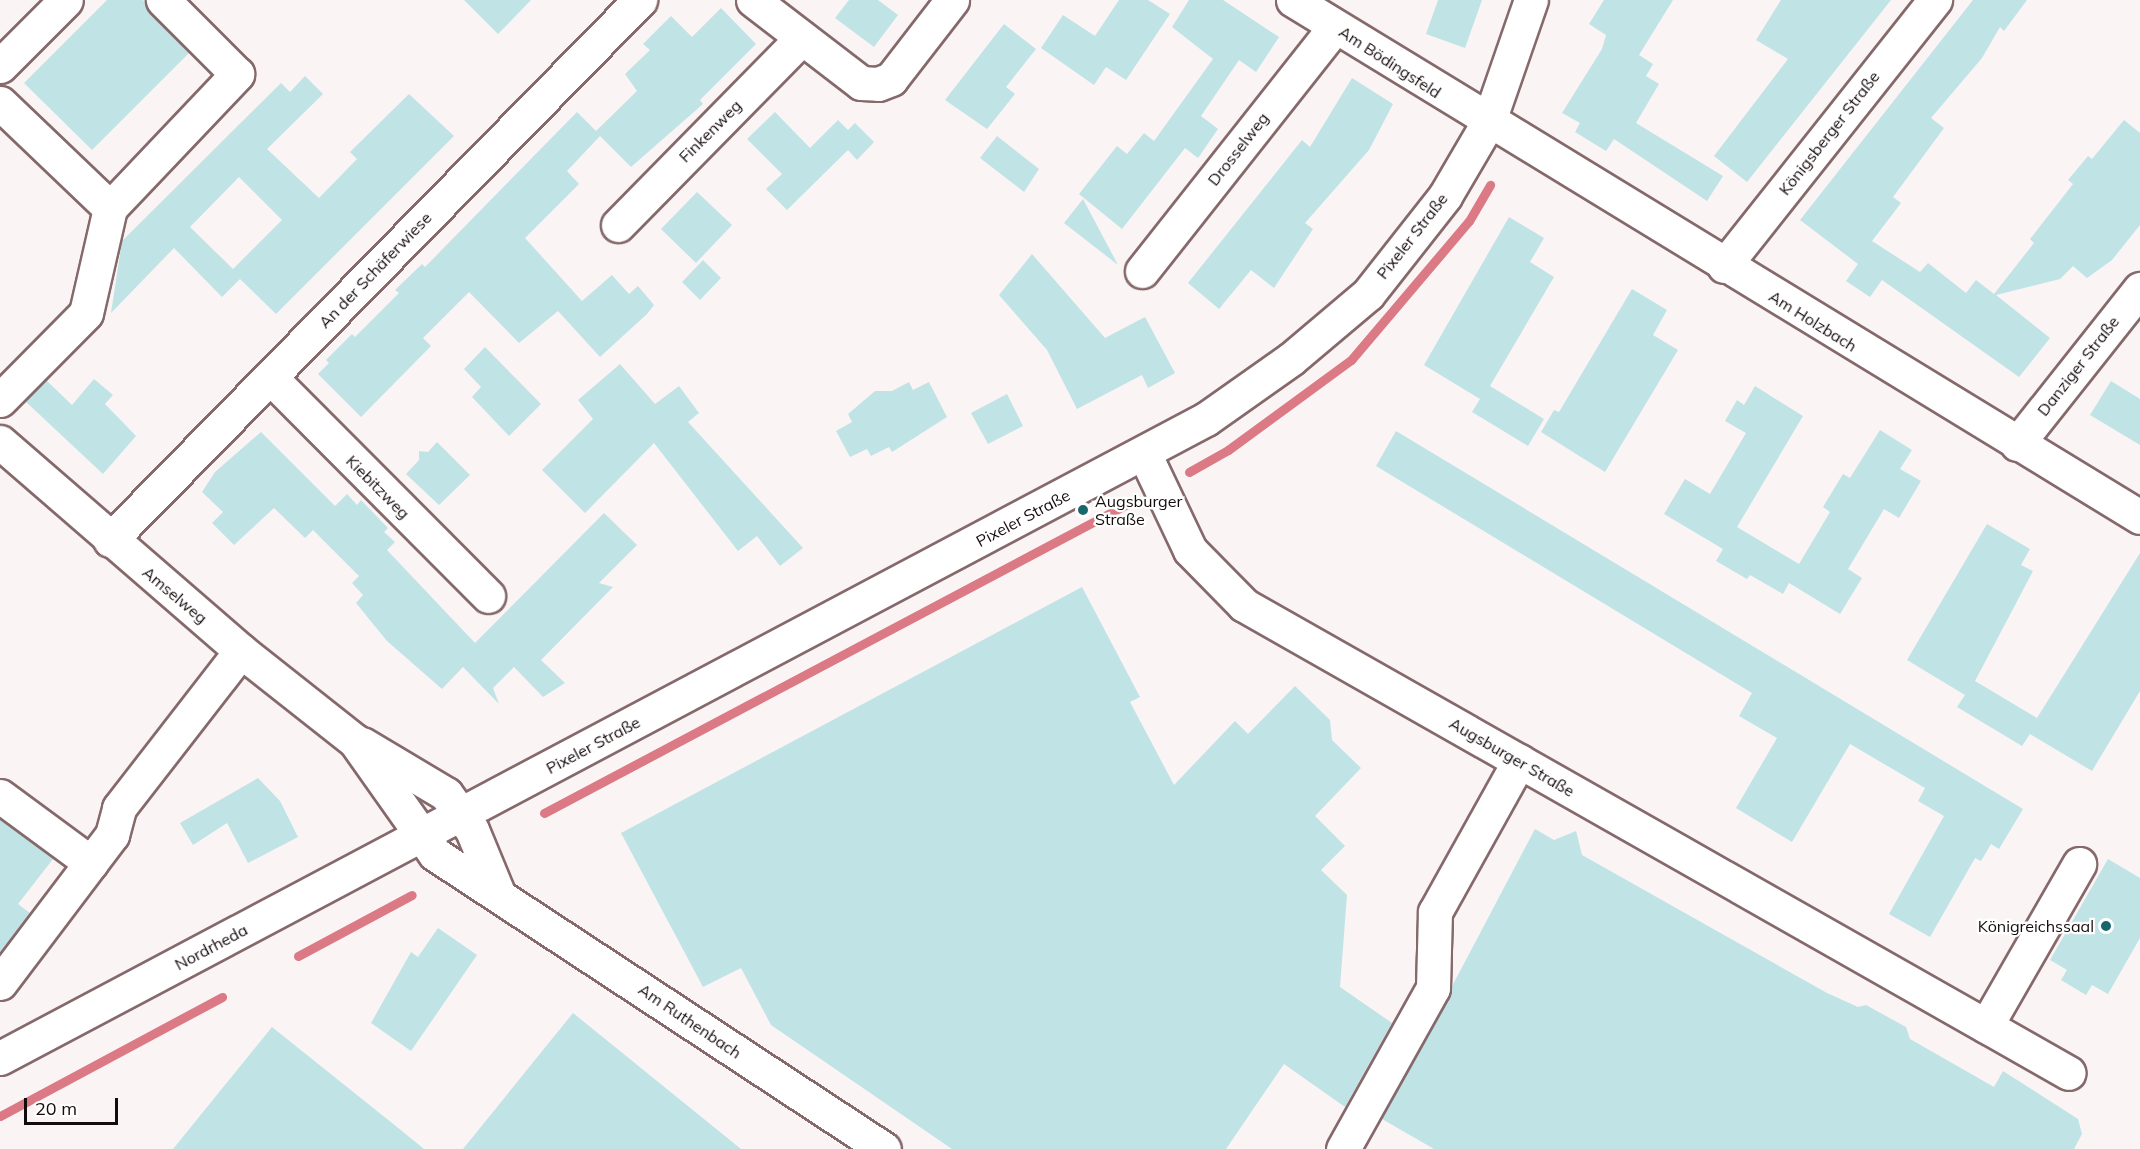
<!DOCTYPE html>
<meta charset="utf-8">
<style>
body{margin:0}
#map{position:relative;width:2140px;height:1149px;overflow:hidden;background:#fbf4f4;font-family:Mulish,sans-serif}
div>[style]{position:absolute}
[style*='--x']{left:calc(var(--x)*1px);top:calc(var(--y)*1px);width:calc(var(--w)*1px);rotate:calc(var(--a)*1deg)}
.stream>*{height:9px;margin:-4.5px;padding:0 4.5px;transform-origin:4.5px;border-radius:4.5px;background:#db7985}
.building>*{inset:0;background:#c0e3e6}
.roads{filter:drop-shadow(2px 0 #85696b) drop-shadow(-2px 0 #85696b) drop-shadow(0 2px #85696b) drop-shadow(0 -2px #85696b)}
.minor>*{height:33px;margin:-16.5px;padding:0 16.5px;transform-origin:16.5px;border-radius:16.5px;background:#fff}
.major>*{height:33px;margin:-16.5px;padding:0 16.5px;transform-origin:16.5px;border-radius:16.5px;background:#fff}
.dots>*{width:16px;height:16px;translate:-50% -50%;box-sizing:border-box;border:3px solid #fff;border-radius:50%}
span{translate:-50% -50%;white-space:nowrap;text-align:center;line-height:1.15;-webkit-text-stroke:4.5px #fff;paint-order:stroke}
.street-label{font-size:16px;color:#150b0c}
.poi-label{font-size:16px;color:#150b0c}
.left{translate:0 -50%;text-align:left}
.right{translate:-100% -50%;text-align:right}
.scale{position:absolute;left:24px;top:1098px;width:94px;height:27px;box-sizing:border-box;border:3px solid #150b0c;border-top:0;padding-left:8px;font-size:18px;line-height:21px;white-space:nowrap;color:#150b0c;-webkit-text-stroke:4px #fff;paint-order:stroke}
</style>
<div id="map">
<div class="stream">
<i style="--x:1189;--y:472;--w:45;--a:-29.4"></i>
<i style="--x:1228;--y:450;--w:152;--a:-36.2"></i>
<i style="--x:1351;--y:360;--w:182;--a:-49.7"></i>
<i style="--x:1469;--y:221;--w:42;--a:-59.7"></i>
<i style="--x:544;--y:813;--w:662;--a:-27.92"></i>
<i style="--x:298;--y:956;--w:129;--a:-28.2"></i>
<i style="--x:0;--y:1116;--w:252;--a:-28.2"></i>
</div>
<div class="building">
<i style="clip-path:polygon(107px 0,143px 0,189px 53px,92px 150px,24px 83px)"></i>
<i style="clip-path:polygon(464px 0,531px 0,498px 34px)"></i>
<i style="clip-path:polygon(849px 0,878px 0,898px 15px,874px 47px,835px 18px)"></i>
<i style="clip-path:polygon(1119px 0,1148px 0,1170px 14px,1126px 80px,1106px 67px,1094px 85px,1041px 48px,1063px 15px,1095px 36px)"></i>
<i style="clip-path:polygon(1189px 0,1223px 0,1279px 37px,1256px 72px,1239px 60px,1201px 116px,1218px 129px,1198px 158px,1185px 148px,1122px 229px,1079px 194px,1117px 146px,1127px 154px,1144px 133px,1154px 141px,1213px 59px,1172px 27px)"></i>
<i style="clip-path:polygon(1438px 0,1482px 0,1465px 48px,1426px 34px)"></i>
<i style="clip-path:polygon(1604px 0,1673px 0,1639px 55px,1653px 64px,1646px 76px,1659px 84px,1636px 123px,1723px 176px,1707px 201px,1614px 139px,1606px 151px,1575px 132px,1580px 123px,1562px 113px,1602px 49px,1606px 35px,1589px 24px)"></i>
<i style="clip-path:polygon(1781px 0,1891px 0,1747px 182px,1714px 156px,1788px 59px,1756px 40px)"></i>
<i style="clip-path:polygon(1973px 0,2027px 0,2004px 31px,2000px 27px,1982px 58px,1931px 118px,1944px 128px,1893px 197px,1901px 203px,1872px 241px,1920px 272px,1928px 263px,1966px 293px,1976px 280px,1994px 294px,2034px 243px,2030px 239px,2073px 184px,2068px 180px,2088px 156px,2092px 159px,2124px 120px,2140px 133px,2140px 225px,2112px 260px,2087px 278px,2073px 266px,2060px 279px,1996px 295px,2050px 338px,2019px 377px,1882px 280px,1870px 297px,1846px 281px,1858px 264px,1800px 220px)"></i>
<i style="clip-path:polygon(721px 8px,756px 44px,700px 100px,703px 104px,631px 167px,600px 136px,567px 171px,579px 184px,525px 238px,582px 301px,612px 275px,629px 294px,638px 286px,654px 305px,647px 314px,600px 357px,558px 311px,519px 343px,469px 292px,423px 338px,431px 346px,361px 417px,318px 374px,329px 363px,326px 360px,352px 334px,355px 337px,399px 293px,395px 290px,422px 264px,425px 267px,577px 112px,596px 131px,637px 91px,625px 74px,650px 50px,643px 44px,671px 16px,692px 37px)"></i>
<i style="clip-path:polygon(1004px 24px,1036px 49px,1006px 87px,1015px 94px,987px 129px,945px 100px)"></i>
<i style="clip-path:polygon(evenodd,305px 76px,323px 94px,267px 149px,319px 198px,357px 159px,350px 152px,409px 94px,454px 136px,276px 314px,240px 279px,222px 297px,174px 248px,111px 313px,122px 241px,281px 83px,290px 92px,305px 76px,239px 177px,282px 220px,233px 269px,190px 227px,239px 177px)"></i>
<i style="clip-path:polygon(1352px 78px,1393px 104px,1369px 150px,1305px 223px,1313px 229px,1274px 288px,1251px 270px,1219px 309px,1188px 283px,1302px 140px,1310px 147px)"></i>
<i style="clip-path:polygon(775px 112px,810px 148px,838px 120px,848px 130px,855px 123px,874px 142px,857px 160px,848px 150px,787px 210px,766px 189px,782px 174px,747px 139px)"></i>
<i style="clip-path:polygon(997px 136px,1039px 169px,1024px 192px,980px 158px)"></i>
<i style="clip-path:polygon(697px 192px,732px 225px,696px 263px,661px 229px)"></i>
<i style="clip-path:polygon(1083px 199px,1118px 265px,1064px 223px)"></i>
<i style="clip-path:polygon(1509px 217px,1544px 238px,1530px 262px,1554px 277px,1490px 386px,1544px 419px,1528px 446px,1472px 412px,1480px 399px,1424px 365px)"></i>
<i style="clip-path:polygon(1032px 254px,1105px 338px,1145px 317px,1175px 373px,1148px 388px,1142px 375px,1077px 409px,1047px 350px,999px 295px)"></i>
<i style="clip-path:polygon(703px 260px,721px 278px,700px 300px,682px 282px)"></i>
<i style="clip-path:polygon(1632px 289px,1667px 310px,1653px 335px,1678px 350px,1605px 472px,1541px 432px,1554px 410px,1559px 412px)"></i>
<i style="clip-path:polygon(485px 347px,541px 404px,509px 436px,472px 397px,481px 387px,464px 369px)"></i>
<i style="clip-path:polygon(620px 364px,655px 404px,679px 386px,699px 413px,688px 422px,803px 548px,780px 566px,757px 536px,738px 551px,654px 443px,585px 513px,542px 470px,593px 419px,578px 400px)"></i>
<i style="clip-path:polygon(94px 379px,113px 395px,105px 404px,136px 436px,103px 474px,25px 401px,46px 380px,72px 405px)"></i>
<i style="clip-path:polygon(2111px 381px,2140px 399px,2140px 445px,2090px 415px)"></i>
<i style="clip-path:polygon(909px 382px,913px 390px,929px 382px,947px 417px,892px 452px,889px 447px,871px 456px,867px 449px,850px 457px,836px 431px,852px 422px,848px 414px,875px 391px,892px 391px)"></i>
<i style="clip-path:polygon(1755px 386px,1803px 416px,1737px 527px,1799px 564px,1830px 512px,1823px 507px,1843px 474px,1850px 478px,1880px 430px,1912px 450px,1900px 469px,1921px 481px,1899px 518px,1884px 509px,1848px 569px,1862px 578px,1840px 614px,1789px 583px,1783px 594px,1750px 575px,1747px 579px,1716px 561px,1723px 549px,1664px 514px,1685px 479px,1710px 494px,1746px 433px,1725px 421px,1737px 400px,1744px 405px)"></i>
<i style="clip-path:polygon(1007px 394px,1023px 426px,988px 444px,971px 413px)"></i>
<i style="clip-path:polygon(1396px 431px,2023px 809px,1999px 849px,1991px 844px,1981px 861px,1975px 858px,1930px 937px,1889px 914px,1944px 816px,1918px 801px,1925px 788px,1850px 744px,1792px 842px,1736px 808px,1777px 738px,1739px 716px,1752px 693px,1376px 466px)"></i>
<i style="clip-path:polygon(261px 432px,335px 506px,347px 494px,357px 505px,361px 500px,388px 528px,384px 532px,395px 542px,387px 550px,475px 643px,604px 513px,637px 545px,599px 583px,613px 587px,541px 660px,565px 683px,543px 697px,514px 667px,493px 688px,499px 704px,463px 667px,442px 689px,387px 641px,356px 603px,363px 595px,352px 583px,359px 576px,313px 530px,305px 538px,274px 508px,234px 545px,212px 523px,223px 512px,202px 492px,215px 472px)"></i>
<i style="clip-path:polygon(437px 442px,470px 475px,439px 505px,406px 474px,419px 460px,419px 451px,428px 452px)"></i>
<i style="clip-path:polygon(1987px 524px,2030px 549px,2021px 565px,2033px 571px,1975px 681px,2037px 718px,2140px 553px,2140px 691px,2092px 771px,2030px 734px,2022px 746px,1957px 707px,1965px 695px,1907px 660px)"></i>
<i style="clip-path:polygon(1082px 587px,1140px 697px,1130px 702px,1174px 785px,1235px 721px,1248px 734px,1295px 686px,1330px 720px,1332px 740px,1361px 768px,1315px 816px,1345px 846px,1321px 870px,1347px 895px,1340px 987px,1392px 1023px,1345px 1107px,1284px 1064px,1226px 1149px,952px 1149px,771px 1025px,741px 968px,703px 987px,621px 833px)"></i>
<i style="clip-path:polygon(258px 778px,280px 801px,298px 837px,248px 863px,227px 823px,193px 845px,180px 823px)"></i>
<i style="clip-path:polygon(0 819px,53px 859px,18px 904px,30px 913px,0 952px)"></i>
<i style="clip-path:polygon(1535px 829px,1554px 840px,1576px 831px,1582px 855px,1827px 993px,1858px 1007px,1866px 1005px,1906px 1027px,1910px 1039px,1994px 1087px,2003px 1071px,2078px 1119px,2082px 1134px,2074px 1149px,1434px 1149px,1382px 1119px)"></i>
<i style="clip-path:polygon(2108px 859px,2140px 878px,2140px 938px,2108px 994px,2092px 985px,2086px 995px,2061px 980px,2067px 970px,2050px 960px)"></i>
<i style="clip-path:polygon(438px 928px,477px 955px,411px 1051px,371px 1023px,411px 952px,418px 957px)"></i>
<i style="clip-path:polygon(573px 1013px,741px 1149px,463px 1149px)"></i>
<i style="clip-path:polygon(272px 1027px,397px 1127px,424px 1149px,173px 1149px)"></i>
</div>
<div class="roads">
<div class="minor">
<i style="--x:753;--y:0;--w:136;--a:37.5"></i>
<i style="--x:861;--y:83;--w:17;--a:3"></i>
<i style="--x:878;--y:84;--w:14;--a:-21"></i>
<i style="--x:891;--y:79;--w:100;--a:-52.3"></i>
<i style="--x:1293;--y:0;--w:992;--a:31.4"></i>
<i style="--x:0;--y:66;--w:93;--a:-45"></i>
<i style="--x:0;--y:103;--w:152;--a:43.7"></i>
<i style="--x:618;--y:225;--w:262;--a:-45.5"></i>
<i style="--x:1724;--y:266;--w:340;--a:-51.6"></i>
<i style="--x:1142;--y:271;--w:311;--a:-51.7"></i>
<i style="--x:270;--y:377;--w:309;--a:45.1"></i>
<i style="--x:0;--y:400;--w:122;--a:-45.3"></i>
<i style="--x:86;--y:313;--w:108;--a:-77.1"></i>
<i style="--x:110;--y:208;--w:185;--a:-46.5"></i>
<i style="--x:237;--y:74;--w:105;--a:-135"></i>
<i style="--x:0;--y:442;--w:319;--a:40.9"></i>
<i style="--x:241;--y:651;--w:145;--a:38.3"></i>
<i style="--x:355;--y:741;--w:138;--a:54.7"></i>
<i style="--x:435;--y:854;--w:537;--a:33.31"></i>
<i style="--x:2017;--y:444;--w:198;--a:-51.6"></i>
<i style="--x:1144;--y:453;--w:107;--a:64.6"></i>
<i style="--x:1190;--y:550;--w:77;--a:45.5"></i>
<i style="--x:1244;--y:605;--w:948;--a:29.57"></i>
<i style="--x:110;--y:540;--w:757;--a:-45.54"></i>
<i style="--x:362;--y:744;--w:98;--a:30.8"></i>
<i style="--x:446;--y:794;--w:44;--a:54.2"></i>
<i style="--x:472;--y:830;--w:68;--a:67.6"></i>
<i style="--x:0;--y:796;--w:113;--a:36.4"></i>
<i style="--x:0;--y:983;--w:186;--a:-52.9"></i>
<i style="--x:112;--y:835;--w:28;--a:-75"></i>
<i style="--x:119;--y:808;--w:199;--a:-52.2"></i>
<i style="--x:1986;--y:1026;--w:187;--a:-60.1"></i>
<i style="--x:1343;--y:1149;--w:184;--a:-60.8"></i>
<i style="--x:1433;--y:988;--w:76;--a:-88.5"></i>
<i style="--x:1435;--y:912;--w:173;--a:-60.9"></i>
</div>
<div class="major">
<i style="--x:0;--y:1058;--w:1365;--a:-27.92"></i>
<i style="--x:1206;--y:419;--w:104;--a:-35.2"></i>
<i style="--x:1291;--y:359;--w:101;--a:-40.2"></i>
<i style="--x:1368;--y:294;--w:125;--a:-51.8"></i>
<i style="--x:1445;--y:196;--w:87;--a:-59.6"></i>
<i style="--x:1489;--y:121;--w:128;--a:-70.9"></i>
</div>
</div>
<div class="dots">
<i style="left:1083px;top:510px;background:#19676d"></i>
<i style="left:2106px;top:926px;background:#19676d"></i>
</div>
<div class="street-label">
<span style="left:1390px;top:62px;rotate:33deg">Am Bödingsfeld</span>
<span style="left:710px;top:131px;rotate:-45deg">Finkenweg</span>
<span style="left:1829px;top:133px;rotate:-52deg">Königsberger Straße</span>
<span style="left:1238px;top:149px;rotate:-52deg">Drosselweg</span>
<span style="left:1412px;top:236px;rotate:-52deg">Pixeler Straße</span>
<span style="left:375px;top:270px;rotate:-46deg">An der Schäferwiese</span>
<span style="left:1813px;top:321px;rotate:32deg">Am Holzbach</span>
<span style="left:2078px;top:366px;rotate:-52deg">Danziger Straße</span>
<span style="left:378px;top:487px;rotate:45deg">Kiebitzweg</span>
<span style="left:1023px;top:518px;rotate:-28deg">Pixeler Straße</span>
<span style="left:175px;top:595px;rotate:40deg">Amselweg</span>
<span style="left:593px;top:745px;rotate:-28deg">Pixeler Straße</span>
<span style="left:1512px;top:757px;rotate:30deg">Augsburger Straße</span>
<span style="left:211px;top:947px;rotate:-28deg">Nordrheda</span>
<span style="left:690px;top:1021px;rotate:34deg">Am Ruthenbach</span>
</div>
<div class="poi-label">
<span class="left" style="left:1095px;top:510px">Augsburger<br>Straße</span>
<span class="right" style="left:2094px;top:926px">Königreichssaal</span>
</div>
<div class="scale">20 m</div>
</div>
